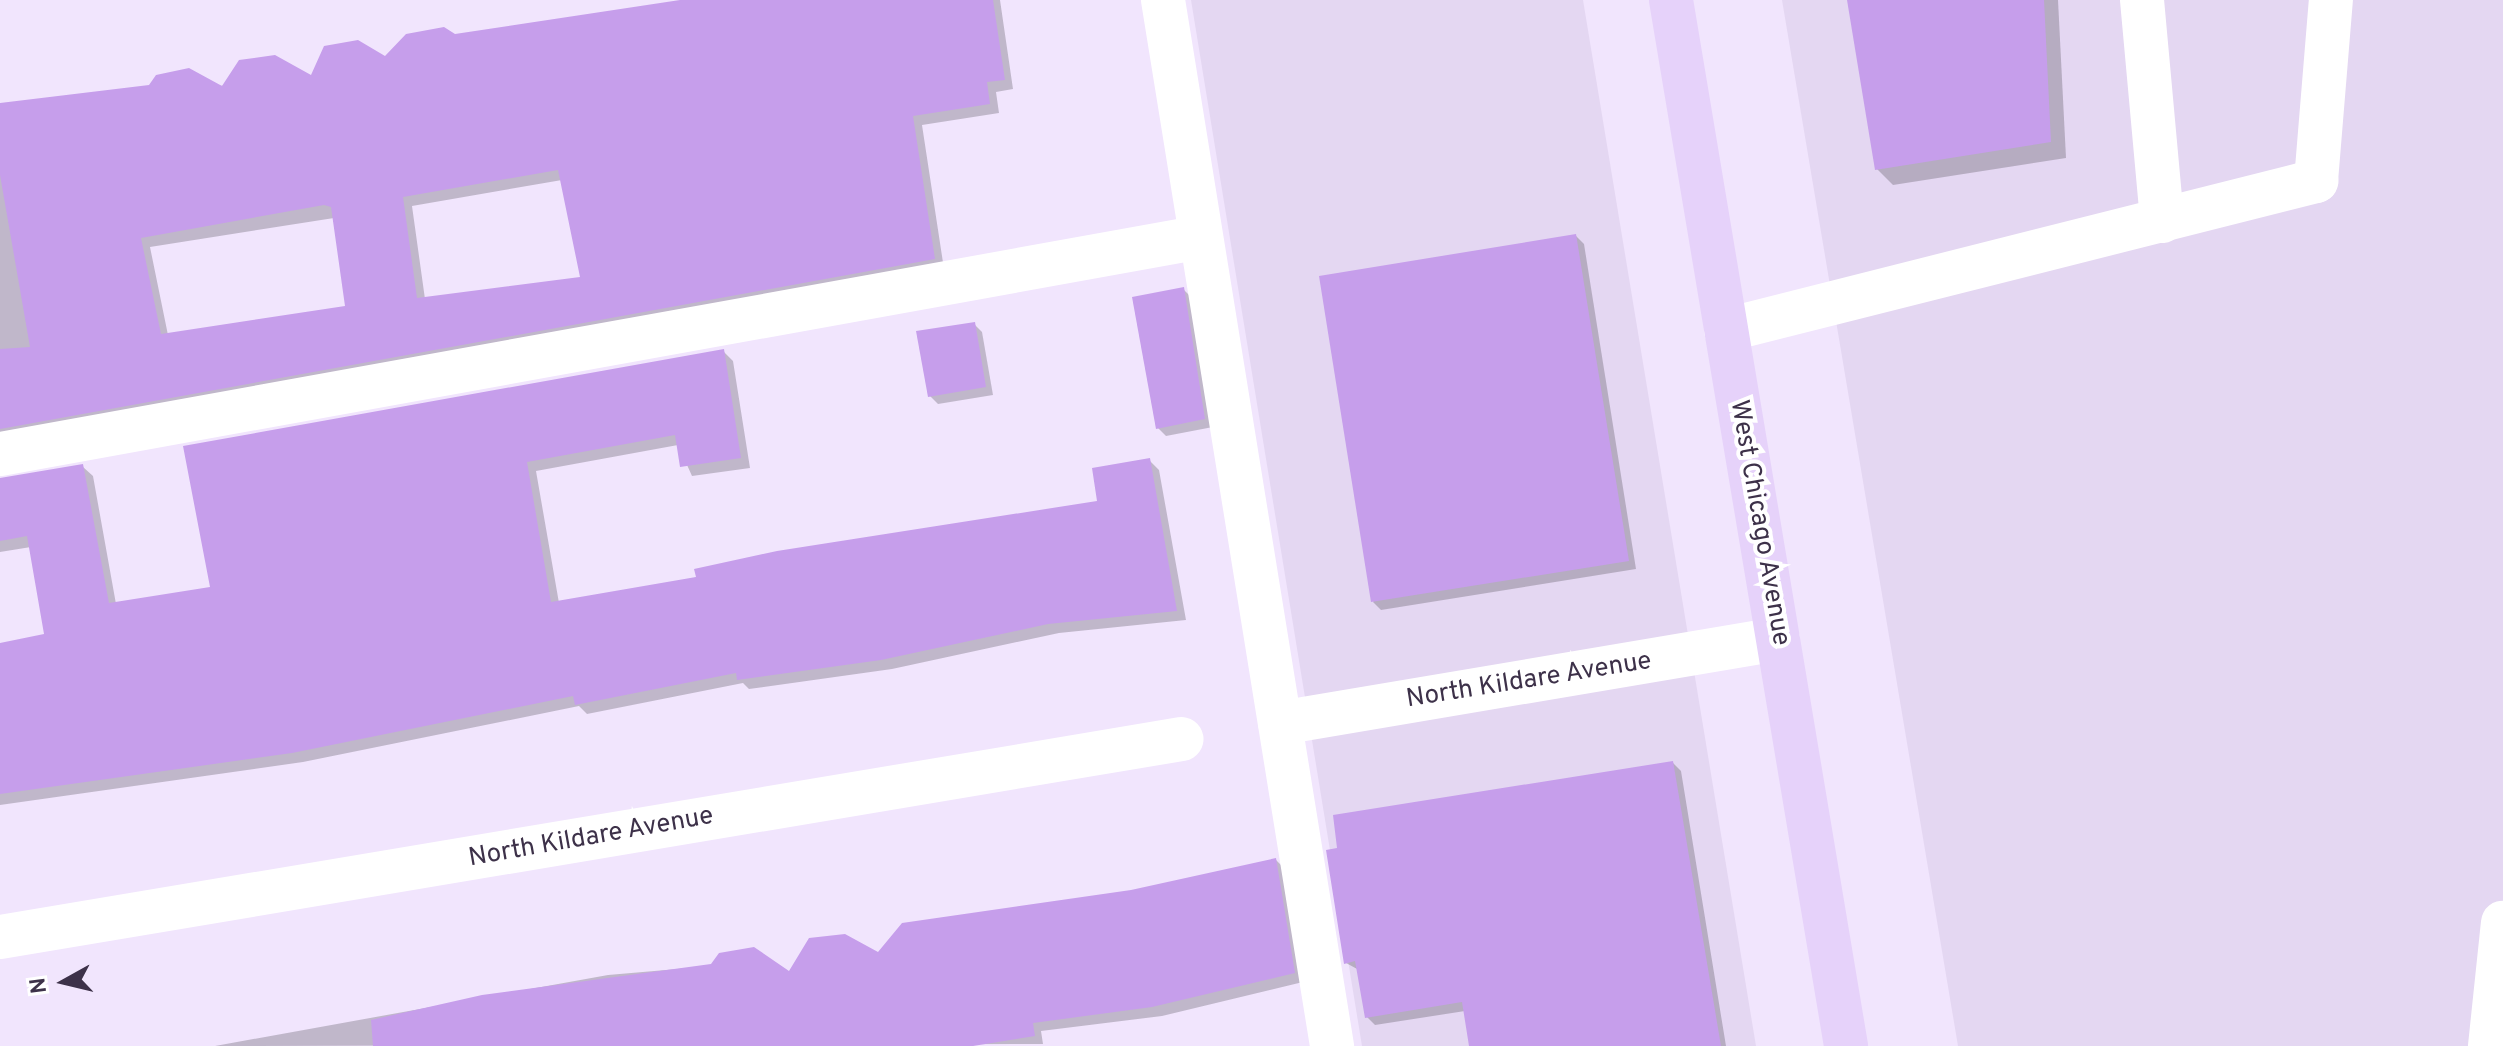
<!DOCTYPE html>
<style>
body{margin:0}
#map{position:relative;width:2503px;height:1046px;overflow:hidden;background:#f1e5fd;font-family:Overpass,sans-serif}
div>[style]{position:absolute}
[style*='--x']{left:calc(var(--x)*1px);top:calc(var(--y)*1px);width:calc(var(--w)*1px);rotate:calc(var(--a)*1deg)}
.built>*{inset:0;background:#e4d7f2}
.shadow>*{inset:0;background:#0003}
.building>*{inset:0;background:#c69eeb}
.minor>*{height:44px;margin:-22px;padding:0 22px;transform-origin:22px;border-radius:22px;background:#fff}
.major>*{height:44px;margin:-22px;padding:0 22px;transform-origin:22px;border-radius:22px;background:#e6d2fa}
span{translate:-50% -50%;white-space:nowrap;text-align:center;line-height:1.15;-webkit-text-stroke:8px #fff;paint-order:stroke}
.street-label{font-size:26px;color:#3d3149}
.north{position:absolute;left:24px;top:942px;width:80px;height:80px;-webkit-text-stroke:6px #fff;paint-order:stroke;rotate:262deg;font-size:22px;font-weight:700;line-height:32px;text-align:center;color:#3d3149}
.north::after{content:'';display:block;margin:auto;width:28px;height:36px;background:#3d3149;clip-path:polygon(50% 0,100% 100%,50% 72%,0 100%)}
</style>
<div id="map">
<div class="built">
<i style="clip-path:polygon(1191px 0,1583px 0,1756px 1046px,1362px 1046px)"></i>
<i style="clip-path:polygon(1782px 0,2503px 0,2503px 1046px,1958px 1046px)"></i>
</div>
<div class="shadow">
<i style="clip-path:polygon(evenodd,699px 0,1000px 0,1013px 89px,996px 92px,999px 113px,922px 125px,944px 269px,0 443px,0 105px,312px 78px,455px 36px,699px 0,562px 180px,583px 279px,425px 299px,412px 206px,562px 180px,699px 0,334px 218px,347px 308px,168px 335px,150px 247px,334px 218px)"></i>
<i style="clip-path:polygon(1850px 0,2058px 0,2066px 158px,1893px 185px,1877px 169px)"></i>
<i style="clip-path:polygon(1576px 236px,1584px 244px,1636px 569px,1381px 610px,1373px 602px)"></i>
<i style="clip-path:polygon(1183px 289px,1192px 298px,1213px 427px,1166px 436px,1158px 428px)"></i>
<i style="clip-path:polygon(974px 324px,982px 332px,993px 395px,938px 404px,930px 396px)"></i>
<i style="clip-path:polygon(723px 351px,733px 361px,750px 468px,692px 476px,678px 445px,536px 471px,559px 603px,1100px 503px,1149px 460px,1159px 470px,1186px 620px,1059px 633px,892px 669px,749px 689px,743px 683px,587px 714px,579px 706px,303px 762px,0 805px,0 645px,46px 636px,31px 547px,0 552px,0 479px,83px 467px,93px 476px,116px 604px,212px 589px)"></i>
<i style="clip-path:polygon(1673px 763px,1681px 771px,1726px 1046px,1471px 1046px,1465px 1011px,1375px 1025px,1367px 1017px,1359px 970px,1346px 963px)"></i>
<i style="clip-path:polygon(1276px 860px,1285px 869px,1303px 982px,1162px 1016px,1041px 1031px,1043px 1044px,215px 1046px,608px 975px,712px 966px,790px 974px)"></i>
</div>
<div class="building">
<i style="clip-path:polygon(evenodd,680px 0,993px 0,1005px 80px,987px 82px,990px 104px,913px 116px,935px 259px,0 429px,0 349px,30px 347px,0 175px,0 103px,149px 85px,156px 75px,189px 68px,222px 86px,239px 60px,275px 55px,311px 75px,324px 46px,358px 40px,385px 56px,406px 34px,444px 27px,455px 34px,680px 0,558px 170px,580px 277px,417px 298px,403px 197px,558px 170px,680px 0,324px 205px,331px 207px,345px 306px,161px 334px,141px 238px,324px 205px)"></i>
<i style="clip-path:polygon(1847px 0,2044px 0,2051px 142px,1875px 170px)"></i>
<i style="clip-path:polygon(1576px 234px,1629px 561px,1371px 602px,1319px 276px)"></i>
<i style="clip-path:polygon(1184px 287px,1205px 419px,1156px 429px,1132px 297px)"></i>
<i style="clip-path:polygon(975px 322px,986px 387px,928px 397px,916px 331px)"></i>
<i style="clip-path:polygon(724px 349px,741px 458px,680px 467px,675px 435px,527px 462px,551px 602px,696px 577px,694px 569px,777px 551px,1097px 501px,1092px 468px,1150px 458px,1177px 611px,1048px 624px,881px 660px,737px 680px,736px 673px,575px 705px,573px 696px,292px 753px,0 794px,0 643px,44px 634px,27px 536px,0 541px,0 478px,83px 464px,109px 603px,210px 587px,183px 446px)"></i>
<i style="clip-path:polygon(1673px 761px,1721px 1046px,1469px 1046px,1462px 1002px,1365px 1018px,1355px 961px,1344px 964px,1326px 850px,1337px 848px,1333px 815px)"></i>
<i style="clip-path:polygon(1276px 858px,1295px 973px,1152px 1007px,1033px 1023px,1035px 1036px,973px 1046px,373px 1046px,371px 1020px,482px 995px,711px 964px,719px 953px,754px 947px,789px 971px,809px 938px,845px 934px,878px 952px,902px 923px,1131px 890px)"></i>
</div>
<div class="minor">
<i style="--x:1163;--y:0;--w:1060;--a:80.82"></i>
<i style="--x:2142;--y:0;--w:222;--a:84.8"></i>
<i style="--x:1726;--y:330;--w:609;--a:-14.17"></i>
<i style="--x:2316;--y:181;--w:182;--a:-85.3"></i>
<i style="--x:0;--y:454;--w:1220;--a:-10.24"></i>
<i style="--x:1280;--y:723;--w:505;--a:-9.57"></i>
<i style="--x:0;--y:937;--w:1198;--a:-9.51"></i>
<i style="--x:2490;--y:1046;--w:124;--a:-84"></i>
</div>
<div class="major">
<i style="--x:1671;--y:0;--w:1061;--a:80.5"></i>
</div>
<div class="street-label">
<span style="left:1759px;top:523px;rotate:80deg">West Chicago Avenue</span>
<span style="left:1529px;top:681px;rotate:-9deg">North Kildare Avenue</span>
<span style="left:591px;top:838px;rotate:-10deg">North Kildare Avenue</span>
</div>
<div class="north">N</div>
</div>
